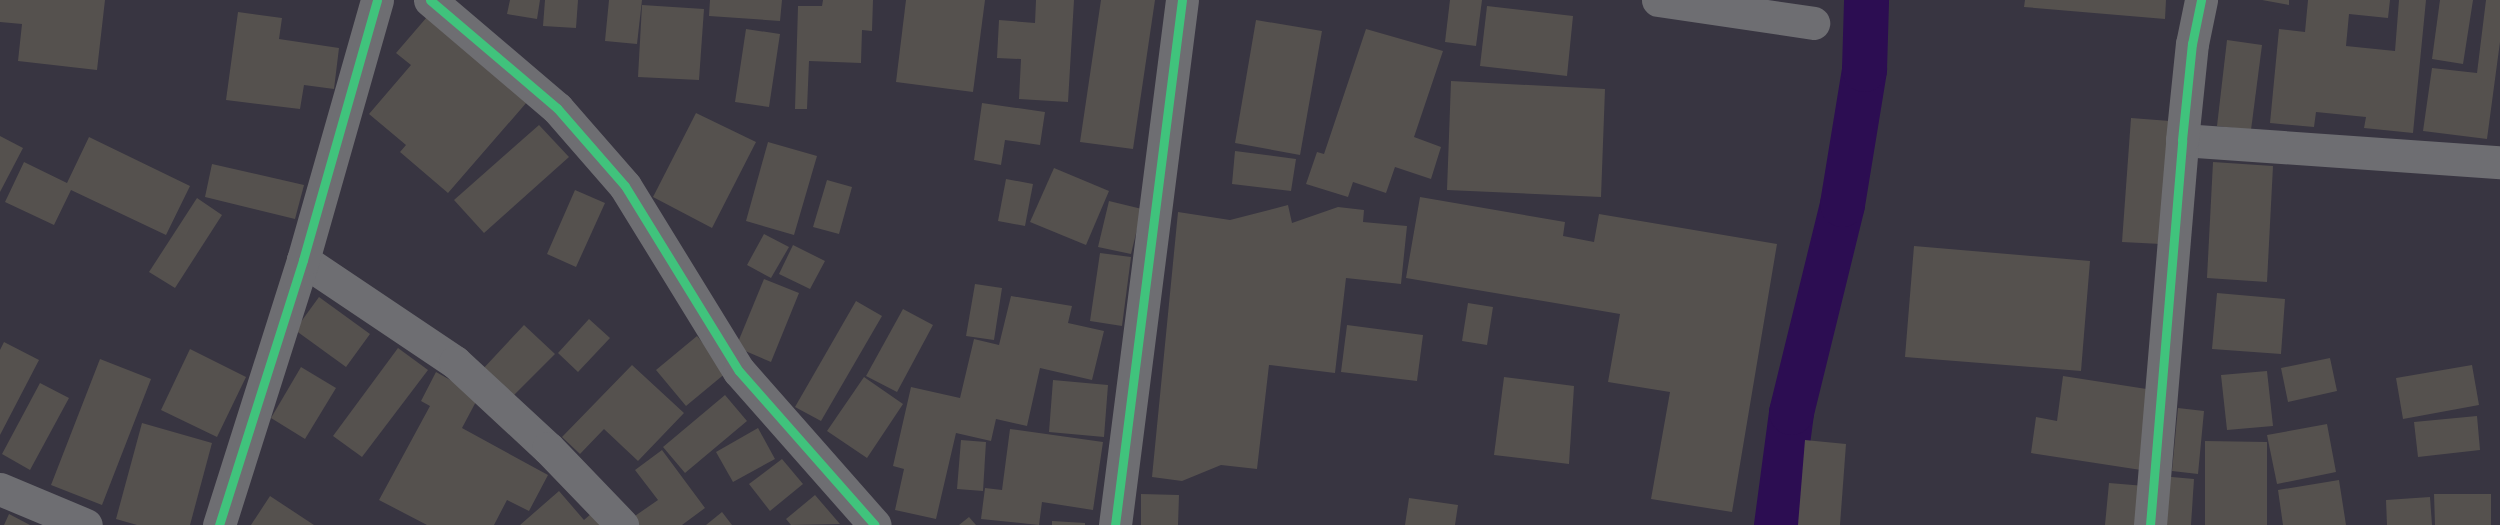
<!DOCTYPE html>
<style>
body{margin:0}
#map{position:relative;width:2500px;height:525px;overflow:hidden;background:#383541;font-family:Overpass,sans-serif}
div>[style]{position:absolute}
[style*='--x']{left:calc(var(--x)*1px);top:calc(var(--y)*1px);width:calc(var(--w)*1px);rotate:calc(var(--a)*1deg)}
.canal>*{height:45px;margin:-22.5px;padding:0 22.5px;transform-origin:22.5px;border-radius:22.5px;background:#2c0d52}
.building>*{inset:0;background:#55514e}
.minor>*{height:33px;margin:-16.5px;padding:0 16.5px;transform-origin:16.5px;border-radius:16.5px;background:#6e6e72}
.cycleway>*{height:9px;margin:-4.5px;padding:0 4.5px;transform-origin:4.5px;border-radius:4.5px;background:#40c37c}
span{translate:-50% -50%;white-space:nowrap;text-align:center;line-height:1.15;-webkit-text-stroke:5px #2c263b;paint-order:stroke}
</style>
<div id="map">
<div class="canal">
<i style="--x:1776;--y:525;--w:114;--a:-82.4"></i>
<i style="--x:1791;--y:412;--w:214;--a:-76.2"></i>
<i style="--x:1842;--y:204;--w:137;--a:-80.7"></i>
<i style="--x:1864;--y:69;--w:69;--a:-88.3"></i>
</div>
<div class="building">
<i style="clip-path:polygon(0 0,105px 0,97px 70px,18px 61px,22px 24px,0 22px)"></i>
<i style="clip-path:polygon(510px 0,540px 0,537px 19px,507px 14px)"></i>
<i style="clip-path:polygon(545px 0,578px 0,576px 28px,543px 26px)"></i>
<i style="clip-path:polygon(609px 0,642px 0,637px 44px,605px 41px)"></i>
<i style="clip-path:polygon(710px 0,782px 0,780px 21px,709px 16px)"></i>
<i style="clip-path:polygon(823px 0,873px 0,872px 31px,862px 30px,861px 63px,809px 61px,807px 109px,795px 109px,798px 6px,822px 6px)"></i>
<i style="clip-path:polygon(906px 0,985px 0,973px 92px,896px 82px)"></i>
<i style="clip-path:polygon(1036px 0,1074px 0,1068px 102px,1019px 99px,1021px 59px,997px 58px,999px 20px,1035px 23px)"></i>
<i style="clip-path:polygon(1101px 0,1155px 0,1133px 149px,1080px 142px)"></i>
<i style="clip-path:polygon(1450px 0,1482px 0,1476px 46px,1445px 42px)"></i>
<i style="clip-path:polygon(2025px 0,2166px 0,2165px 19px,2024px 7px)"></i>
<i style="clip-path:polygon(2262px 0,2289px 0,2289px 5px)"></i>
<i style="clip-path:polygon(2308px 0,2390px 0,2388px 18px,2349px 14px,2346px 46px,2395px 51px,2399px 0,2426px 0,2413px 133px,2364px 128px,2366px 117px,2316px 112px,2314px 127px,2270px 123px,2279px 29px,2305px 32px)"></i>
<i style="clip-path:polygon(2440px 0,2473px 0,2463px 64px,2432px 59px)"></i>
<i style="clip-path:polygon(2486px 0,2500px 0,2500px 42px,2487px 139px,2423px 131px,2432px 68px,2477px 73px)"></i>
<i style="clip-path:polygon(642px 5px,704px 9px,699px 80px,638px 77px)"></i>
<i style="clip-path:polygon(1487px 6px,1573px 16px,1567px 76px,1480px 66px)"></i>
<i style="clip-path:polygon(238px 12px,282px 18px,279px 39px,339px 48px,334px 89px,304px 85px,300px 109px,226px 100px)"></i>
<i style="clip-path:polygon(427px 17px,527px 102px,448px 193px,400px 152px,406px 145px,369px 114px,411px 65px,396px 53px)"></i>
<i style="clip-path:polygon(1256px 20px,1322px 31px,1300px 155px,1235px 143px)"></i>
<i style="clip-path:polygon(746px 29px,780px 34px,769px 107px,735px 102px)"></i>
<i style="clip-path:polygon(1366px 29px,1443px 51px,1414px 137px,1441px 147px,1431px 179px,1395px 167px,1386px 193px,1353px 182px,1348px 197px,1306px 184px,1317px 152px,1324px 154px)"></i>
<i style="clip-path:polygon(2227px 40px,2262px 45px,2251px 130px,2217px 126px)"></i>
<i style="clip-path:polygon(1451px 81px,1605px 89px,1601px 197px,1447px 190px)"></i>
<i style="clip-path:polygon(982px 103px,1045px 112px,1040px 145px,1005px 140px,1001px 165px,974px 160px)"></i>
<i style="clip-path:polygon(696px 113px,756px 142px,712px 228px,653px 197px)"></i>
<i style="clip-path:polygon(2131px 118px,2170px 121px,2161px 244px,2122px 242px)"></i>
<i style="clip-path:polygon(539px 125px,569px 157px,484px 233px,454px 200px)"></i>
<i style="clip-path:polygon(0 136px,23px 148px,0 192px)"></i>
<i style="clip-path:polygon(89px 137px,190px 186px,166px 235px,71px 190px,54px 225px,5px 202px,24px 162px,67px 183px)"></i>
<i style="clip-path:polygon(768px 142px,817px 156px,794px 235px,746px 221px)"></i>
<i style="clip-path:polygon(1235px 151px,1296px 159px,1291px 191px,1232px 184px)"></i>
<i style="clip-path:polygon(2213px 162px,2273px 166px,2267px 282px,2207px 278px)"></i>
<i style="clip-path:polygon(212px 164px,304px 185px,295px 219px,205px 197px)"></i>
<i style="clip-path:polygon(1054px 168px,1109px 191px,1086px 245px,1030px 222px)"></i>
<i style="clip-path:polygon(1006px 179px,1033px 184px,1025px 226px,998px 221px)"></i>
<i style="clip-path:polygon(827px 180px,852px 187px,839px 234px,813px 227px)"></i>
<i style="clip-path:polygon(575px 190px,605px 203px,576px 267px,547px 254px)"></i>
<i style="clip-path:polygon(1420px 197px,1565px 222px,1563px 236px,1594px 242px,1599px 214px,1777px 244px,1732px 512px,1651px 499px,1670px 392px,1608px 382px,1620px 314px,1406px 278px)"></i>
<i style="clip-path:polygon(197px 198px,222px 215px,175px 288px,149px 272px)"></i>
<i style="clip-path:polygon(1109px 201px,1142px 209px,1131px 254px,1098px 247px)"></i>
<i style="clip-path:polygon(1288px 205px,1292px 223px,1338px 207px,1364px 210px,1363px 222px,1407px 226px,1401px 284px,1346px 278px,1335px 373px,1269px 365px,1257px 469px,1221px 465px,1182px 481px,1152px 477px,1178px 212px,1230px 220px)"></i>
<i style="clip-path:polygon(764px 234px,789px 247px,771px 278px,747px 265px)"></i>
<i style="clip-path:polygon(793px 245px,825px 261px,810px 289px,779px 274px)"></i>
<i style="clip-path:polygon(1914px 246px,2090px 261px,2081px 371px,1905px 357px)"></i>
<i style="clip-path:polygon(1100px 253px,1131px 257px,1122px 326px,1090px 321px)"></i>
<i style="clip-path:polygon(764px 279px,799px 293px,771px 362px,736px 347px)"></i>
<i style="clip-path:polygon(975px 284px,1002px 288px,994px 340px,966px 336px)"></i>
<i style="clip-path:polygon(2217px 293px,2285px 299px,2281px 354px,2212px 349px)"></i>
<i style="clip-path:polygon(1011px 296px,1072px 306px,1068px 323px,1104px 331px,1092px 380px,1040px 368px,1027px 426px,996px 419px,991px 441px,956px 433px,936px 519px,895px 510px,904px 469px,893px 466px,911px 387px,960px 398px,974px 339px,999px 345px)"></i>
<i style="clip-path:polygon(319px 297px,370px 334px,346px 367px,295px 330px)"></i>
<i style="clip-path:polygon(856px 301px,882px 316px,821px 421px,795px 407px)"></i>
<i style="clip-path:polygon(1468px 303px,1493px 307px,1487px 345px,1462px 341px)"></i>
<i style="clip-path:polygon(903px 309px,933px 325px,897px 392px,866px 376px)"></i>
<i style="clip-path:polygon(589px 319px,610px 338px,578px 372px,558px 353px)"></i>
<i style="clip-path:polygon(524px 325px,555px 354px,510px 399px,481px 371px)"></i>
<i style="clip-path:polygon(1347px 325px,1423px 335px,1417px 381px,1341px 372px)"></i>
<i style="clip-path:polygon(697px 336px,727px 372px,686px 406px,656px 370px)"></i>
<i style="clip-path:polygon(4px 342px,39px 360px,0 435px,0 350px)"></i>
<i style="clip-path:polygon(398px 348px,428px 370px,362px 457px,333px 436px)"></i>
<i style="clip-path:polygon(190px 349px,246px 377px,217px 437px,161px 410px)"></i>
<i style="clip-path:polygon(2330px 358px,2337px 391px,2288px 402px,2281px 368px)"></i>
<i style="clip-path:polygon(100px 359px,151px 379px,102px 505px,51px 485px)"></i>
<i style="clip-path:polygon(632px 365px,684px 413px,638px 461px,604px 429px,580px 454px,562px 437px)"></i>
<i style="clip-path:polygon(2472px 365px,2479px 405px,2403px 419px,2396px 378px)"></i>
<i style="clip-path:polygon(301px 367px,336px 388px,305px 439px,271px 418px)"></i>
<i style="clip-path:polygon(2267px 371px,2273px 426px,2227px 430px,2221px 375px)"></i>
<i style="clip-path:polygon(436px 372px,479px 396px,462px 428px,548px 475px,529px 511px,507px 500px,494px 525px,427px 525px,379px 500px,430px 406px,421px 401px)"></i>
<i style="clip-path:polygon(2063px 376px,2153px 390px,2141px 470px,2031px 453px,2036px 417px,2057px 421px)"></i>
<i style="clip-path:polygon(864px 377px,903px 404px,867px 458px,827px 431px)"></i>
<i style="clip-path:polygon(1504px 377px,1574px 386px,1569px 464px,1494px 455px)"></i>
<i style="clip-path:polygon(1053px 380px,1108px 385px,1104px 437px,1049px 432px)"></i>
<i style="clip-path:polygon(40px 383px,69px 398px,30px 470px,2px 454px)"></i>
<i style="clip-path:polygon(725px 395px,747px 421px,685px 473px,663px 447px)"></i>
<i style="clip-path:polygon(2178px 408px,2204px 411px,2198px 474px,2172px 471px)"></i>
<i style="clip-path:polygon(2477px 416px,2480px 450px,2418px 457px,2414px 422px)"></i>
<i style="clip-path:polygon(142px 423px,212px 443px,190px 525px,137px 525px,116px 519px)"></i>
<i style="clip-path:polygon(2327px 424px,2336px 472px,2277px 484px,2267px 435px)"></i>
<i style="clip-path:polygon(758px 428px,775px 459px,733px 482px,716px 452px)"></i>
<i style="clip-path:polygon(1010px 429px,1103px 442px,1093px 510px,1042px 502px,1039px 525px,981px 519px,985px 488px,1002px 490px)"></i>
<i style="clip-path:polygon(961px 440px,986px 442px,983px 491px,957px 489px)"></i>
<i style="clip-path:polygon(1805px 440px,1846px 444px,1840px 525px,1798px 525px)"></i>
<i style="clip-path:polygon(2205px 441px,2267px 442px,2267px 525px,2205px 525px)"></i>
<i style="clip-path:polygon(662px 450px,705px 508px,682px 525px,637px 525px,632px 518px,658px 500px,635px 470px)"></i>
<i style="clip-path:polygon(782px 459px,803px 484px,770px 511px,749px 484px)"></i>
<i style="clip-path:polygon(2161px 476px,2194px 479px,2191px 525px,2158px 525px)"></i>
<i style="clip-path:polygon(2339px 480px,2346px 525px,2283px 525px,2278px 490px)"></i>
<i style="clip-path:polygon(2109px 483px,2145px 486px,2142px 525px,2105px 525px)"></i>
<i style="clip-path:polygon(559px 491px,584px 520px,592px 513px,602px 525px,520px 525px)"></i>
<i style="clip-path:polygon(1141px 494px,1179px 495px,1178px 525px,1141px 525px)"></i>
<i style="clip-path:polygon(2434px 494px,2491px 494px,2491px 525px,2435px 525px)"></i>
<i style="clip-path:polygon(815px 495px,840px 524px,791px 525px,786px 519px)"></i>
<i style="clip-path:polygon(270px 496px,314px 525px,251px 525px)"></i>
<i style="clip-path:polygon(2430px 497px,2432px 525px,2387px 525px,2386px 500px)"></i>
<i style="clip-path:polygon(1409px 498px,1458px 505px,1455px 525px,1405px 525px)"></i>
<i style="clip-path:polygon(722px 512px,732px 525px,706px 525px)"></i>
<i style="clip-path:polygon(9px 514px,30px 525px,4px 525px)"></i>
<i style="clip-path:polygon(969px 517px,976px 525px,959px 525px)"></i>
<i style="clip-path:polygon(1052px 521px,1085px 523px,1085px 525px,1052px 525px)"></i>
</div>
<div class="minor">
<i style="--x:430;--y:0;--w:167;--a:40.4"></i>
<i style="--x:557;--y:108;--w:103;--a:48.9"></i>
<i style="--x:625;--y:186;--w:217;--a:58.4"></i>
<i style="--x:739;--y:371;--w:205;--a:48.6"></i>
<i style="--x:1658;--y:0;--w:157;--a:8.4"></i>
<i style="--x:2182;--y:140;--w:319;--a:4"></i>
<i style="--x:303;--y:260;--w:183;--a:33.9"></i>
<i style="--x:455;--y:362;--w:127;--a:42.8"></i>
<i style="--x:548;--y:448;--w:107;--a:46.1"></i>
<i style="--x:0;--y:489;--w:93;--a:22.7"></i>
<i style="--x:219;--y:525;--w:278;--a:-72.4"></i>
<i style="--x:303;--y:260;--w:270;--a:-74.1"></i>
<i style="--x:1115;--y:525;--w:529;--a:-82.73"></i>
<i style="--x:2150;--y:525;--w:386;--a:-85.2"></i>
<i style="--x:2182;--y:140;--w:97;--a:-84.1"></i>
<i style="--x:2192;--y:44;--w:45;--a:-78.4"></i>
</div>
<div class="cycleway">
<i style="--x:430;--y:0;--w:167;--a:40.4"></i>
<i style="--x:557;--y:108;--w:103;--a:48.9"></i>
<i style="--x:625;--y:186;--w:217;--a:58.4"></i>
<i style="--x:739;--y:371;--w:205;--a:48.6"></i>
<i style="--x:219;--y:525;--w:278;--a:-72.4"></i>
<i style="--x:303;--y:260;--w:270;--a:-74.1"></i>
<i style="--x:1115;--y:525;--w:529;--a:-82.73"></i>
<i style="--x:2150;--y:525;--w:386;--a:-85.2"></i>
<i style="--x:2182;--y:140;--w:97;--a:-84.1"></i>
<i style="--x:2192;--y:44;--w:45;--a:-78.4"></i>
</div>
</div>
